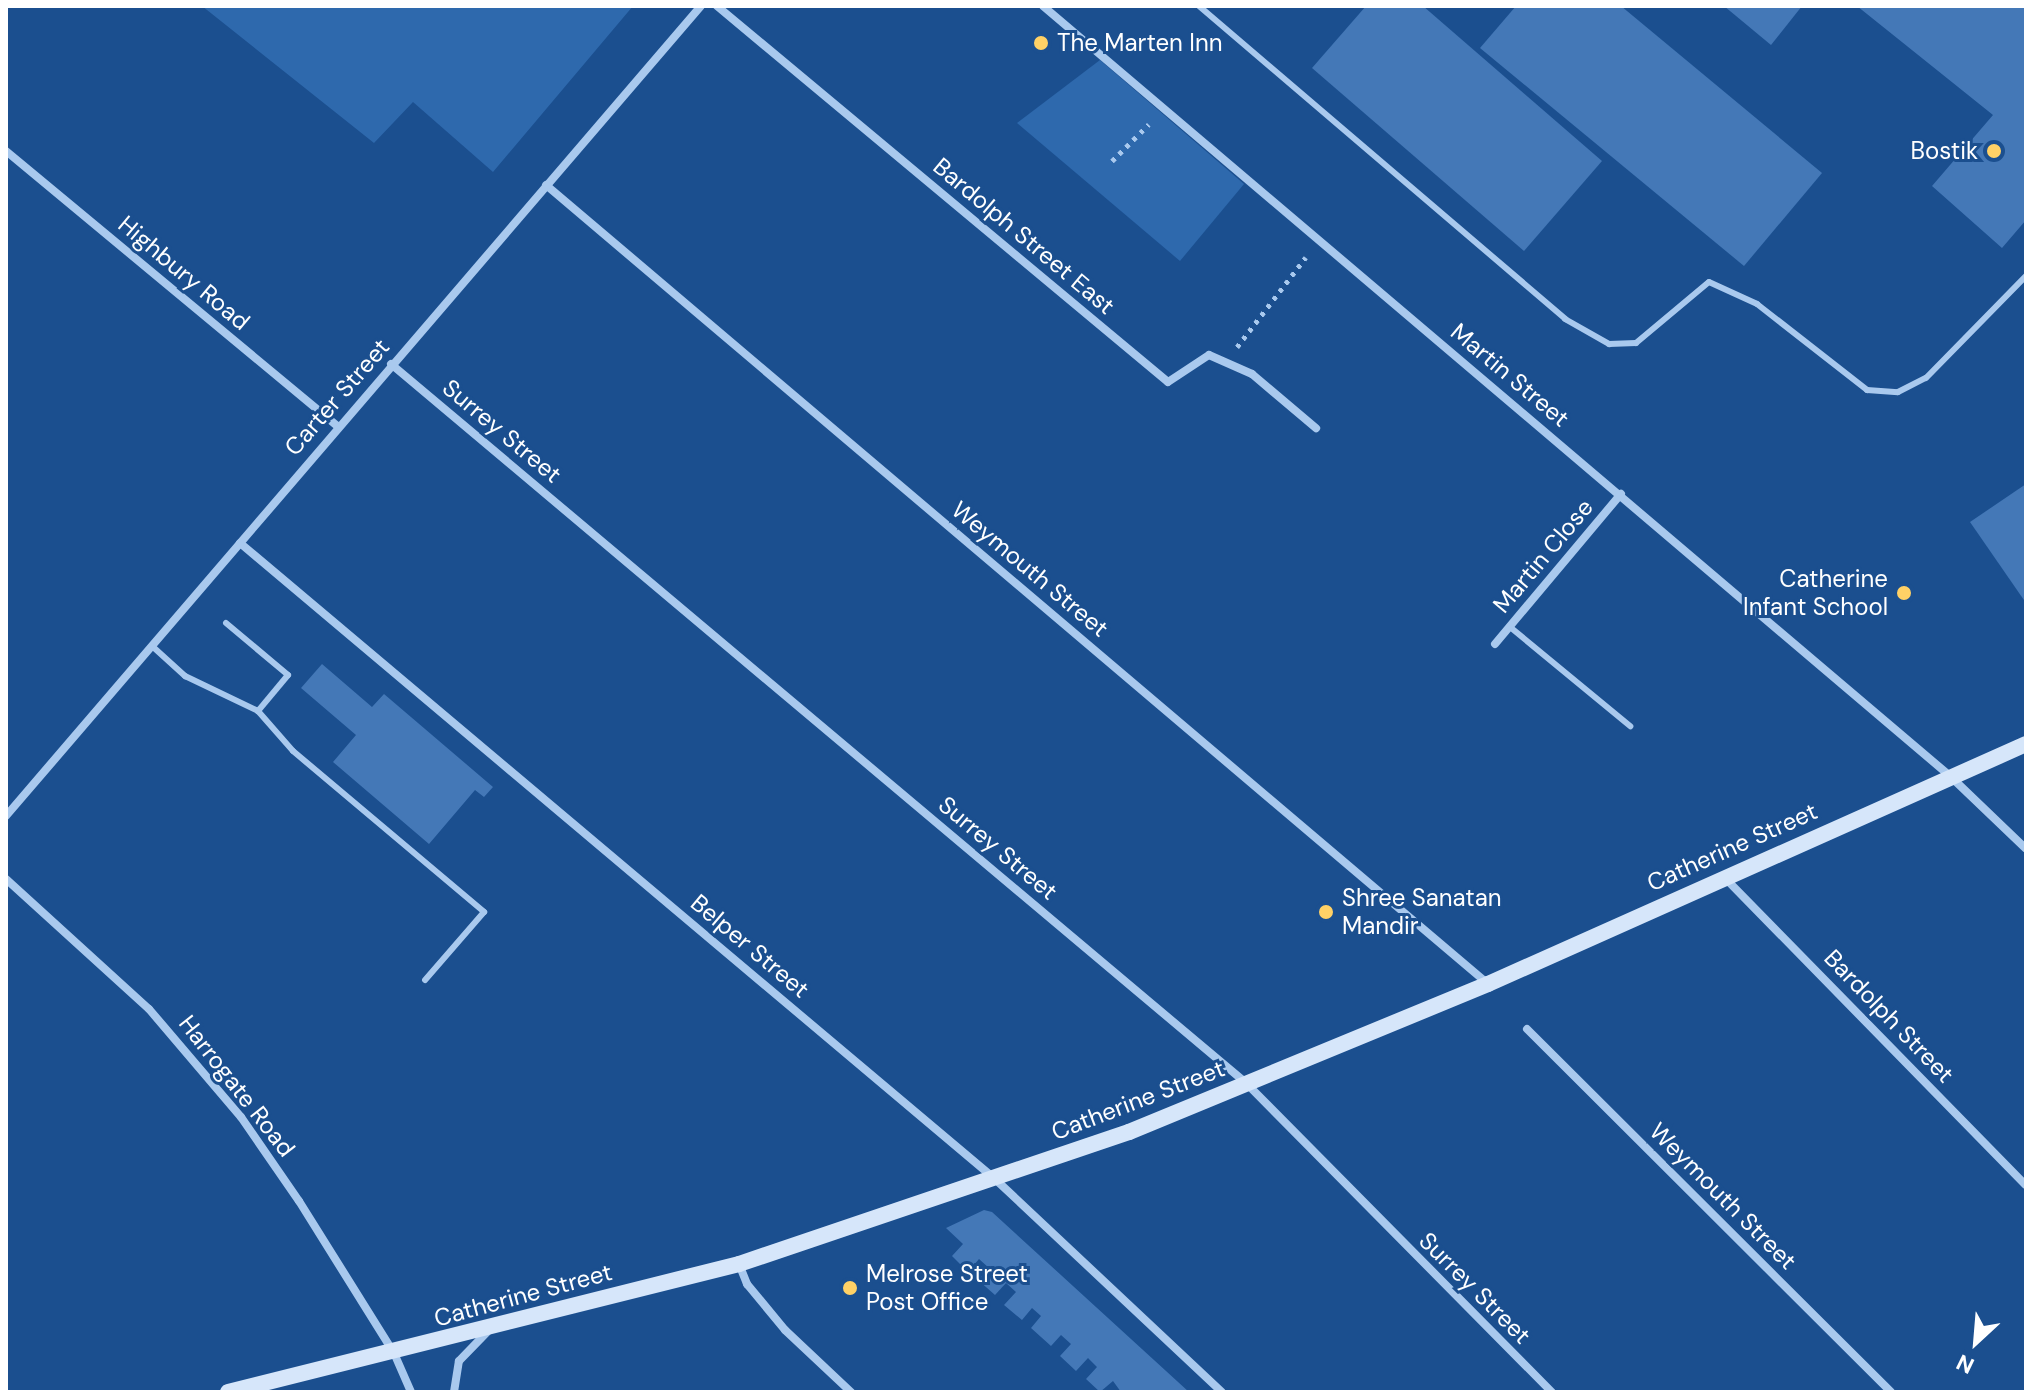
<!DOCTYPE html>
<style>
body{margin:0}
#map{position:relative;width:2032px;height:1398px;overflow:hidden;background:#1b4f8f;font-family:"DM Sans",sans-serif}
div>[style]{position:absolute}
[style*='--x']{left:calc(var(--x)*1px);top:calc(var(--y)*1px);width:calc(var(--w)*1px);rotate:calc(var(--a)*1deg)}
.green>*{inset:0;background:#2e69ad}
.building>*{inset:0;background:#4478b7}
.path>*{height:5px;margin-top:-2.5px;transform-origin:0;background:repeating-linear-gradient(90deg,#a9c9ee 0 4px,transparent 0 10px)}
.lane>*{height:6px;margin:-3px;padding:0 3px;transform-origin:3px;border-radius:3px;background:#a9c9ee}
.street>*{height:8px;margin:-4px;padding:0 4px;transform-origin:4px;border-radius:4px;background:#a9c9ee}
.secondary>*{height:16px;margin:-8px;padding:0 8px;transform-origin:8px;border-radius:8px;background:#d6e6fa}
.dots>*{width:22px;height:22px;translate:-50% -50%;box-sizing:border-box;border:4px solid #1b4f8f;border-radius:50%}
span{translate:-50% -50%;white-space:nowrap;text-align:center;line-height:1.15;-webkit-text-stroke:6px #1b4f8f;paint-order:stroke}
.poi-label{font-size:24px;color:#fff}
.left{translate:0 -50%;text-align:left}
.right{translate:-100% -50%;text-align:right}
.street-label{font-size:24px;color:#fff}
.frame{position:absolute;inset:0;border:8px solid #fff;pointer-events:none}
.north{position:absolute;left:1936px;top:1302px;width:80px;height:80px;-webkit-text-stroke:6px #1b4f8f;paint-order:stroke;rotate:206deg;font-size:22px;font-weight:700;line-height:32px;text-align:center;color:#fff}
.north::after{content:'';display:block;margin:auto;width:28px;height:36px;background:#fff;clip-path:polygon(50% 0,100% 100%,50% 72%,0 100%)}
</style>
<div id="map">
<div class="green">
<i style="clip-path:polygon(202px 6px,633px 6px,493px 172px,413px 102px,374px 143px)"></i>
<i style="clip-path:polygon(1100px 60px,1244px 184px,1180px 261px,1017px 123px)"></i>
</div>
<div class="building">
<i style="clip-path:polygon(1366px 6px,1423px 6px,1602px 161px,1524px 251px,1312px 68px)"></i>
<i style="clip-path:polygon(1516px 6px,1621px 6px,1822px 173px,1744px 266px,1480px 48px)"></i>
<i style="clip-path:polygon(1724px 6px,1802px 6px,1771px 45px)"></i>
<i style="clip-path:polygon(1857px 6px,2026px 6px,2026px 220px,2002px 248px,1932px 186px,1993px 115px)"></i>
<i style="clip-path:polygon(2026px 484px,2026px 603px,1970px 522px)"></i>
<i style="clip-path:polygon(322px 664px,372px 707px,384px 694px,493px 787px,484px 797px,475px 790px,429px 844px,333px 762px,356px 735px,301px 688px)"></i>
<i style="clip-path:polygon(984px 1210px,992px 1212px,1189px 1392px,1121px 1392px,1113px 1381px,1100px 1392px,1086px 1379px,1097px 1367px,1088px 1358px,1076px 1371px,1060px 1356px,1071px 1344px,1061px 1335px,1051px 1346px,1031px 1328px,1041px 1316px,1032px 1308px,1022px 1320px,1004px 1305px,1016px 1292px,1006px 1283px,995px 1295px,978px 1280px,989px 1268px,979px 1259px,968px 1272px,952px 1256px,963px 1244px,946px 1228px)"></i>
</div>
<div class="path">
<i style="--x:1112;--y:161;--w:52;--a:-45"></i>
<i style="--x:1237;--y:347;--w:113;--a:-52.5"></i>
</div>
<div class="lane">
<i style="--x:1199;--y:6;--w:482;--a:40.5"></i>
<i style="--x:1565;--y:319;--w:51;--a:29.6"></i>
<i style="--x:1609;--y:344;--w:27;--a:-2"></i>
<i style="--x:1636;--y:343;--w:95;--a:-39.9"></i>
<i style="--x:1709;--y:282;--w:53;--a:24.6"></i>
<i style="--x:1757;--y:304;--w:140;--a:38"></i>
<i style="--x:1867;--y:390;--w:31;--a:4"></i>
<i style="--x:1898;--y:392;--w:31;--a:-27"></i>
<i style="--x:1926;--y:378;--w:143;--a:-45.6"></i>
<i style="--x:226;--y:623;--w:81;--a:40"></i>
<i style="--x:288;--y:675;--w:47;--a:129.8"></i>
<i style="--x:1510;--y:627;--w:156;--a:39.5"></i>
<i style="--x:152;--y:646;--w:45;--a:42.3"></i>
<i style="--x:185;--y:676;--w:81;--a:25.6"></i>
<i style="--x:258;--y:711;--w:53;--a:48.8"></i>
<i style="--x:293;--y:751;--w:250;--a:40.1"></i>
<i style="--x:484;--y:912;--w:90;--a:130.9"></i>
</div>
<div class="street">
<i style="--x:717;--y:6;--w:587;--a:39.82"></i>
<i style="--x:1168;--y:382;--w:49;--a:-33.4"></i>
<i style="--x:1209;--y:355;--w:47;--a:23.8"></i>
<i style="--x:1252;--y:374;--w:84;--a:40.2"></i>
<i style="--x:1043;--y:6;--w:1190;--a:40.33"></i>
<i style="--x:1950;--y:776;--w:105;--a:43.8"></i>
<i style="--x:6;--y:151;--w:430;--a:39.7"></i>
<i style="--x:546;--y:185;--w:1235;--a:40.3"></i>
<i style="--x:391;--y:364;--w:1117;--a:40.06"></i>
<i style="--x:1246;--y:1083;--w:435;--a:45.3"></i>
<i style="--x:240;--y:543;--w:987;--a:40.11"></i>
<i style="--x:995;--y:1179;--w:311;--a:43.2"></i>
<i style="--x:1495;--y:644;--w:196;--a:-50"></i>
<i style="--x:6;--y:816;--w:1067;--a:-49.37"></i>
<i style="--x:1724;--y:877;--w:431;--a:45.6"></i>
<i style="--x:6;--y:879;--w:193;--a:42.3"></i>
<i style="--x:149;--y:1009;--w:142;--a:49.6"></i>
<i style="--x:241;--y:1117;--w:102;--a:55.4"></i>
<i style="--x:299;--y:1201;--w:179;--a:58"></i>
<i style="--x:394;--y:1353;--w:43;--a:66.4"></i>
<i style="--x:1527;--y:1029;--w:514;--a:44.92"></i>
<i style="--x:739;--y:1264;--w:22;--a:68"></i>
<i style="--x:747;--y:1284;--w:60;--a:50.4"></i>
<i style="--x:785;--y:1330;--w:91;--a:43.2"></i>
<i style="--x:454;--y:1392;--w:31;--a:-81"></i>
<i style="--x:459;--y:1361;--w:43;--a:-45.9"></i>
</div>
<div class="secondary">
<i style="--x:228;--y:1392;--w:527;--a:-14.06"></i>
<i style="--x:739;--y:1264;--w:412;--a:-18.7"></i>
<i style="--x:1129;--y:1132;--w:388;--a:-22.4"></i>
<i style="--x:1488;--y:984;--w:589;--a:-24.04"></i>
</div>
<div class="dots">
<i style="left:1041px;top:43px;background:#ffd166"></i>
<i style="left:1994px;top:151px;background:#ffd166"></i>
<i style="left:1904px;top:593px;background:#ffd166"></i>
<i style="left:1326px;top:912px;background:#ffd166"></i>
<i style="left:850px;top:1288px;background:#ffd166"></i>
</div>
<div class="poi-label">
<span class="left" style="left:1057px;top:43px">The Marten Inn</span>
<span class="right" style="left:1978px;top:151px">Bostik</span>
<span class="right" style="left:1888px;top:593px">Catherine<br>Infant School</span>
<span class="left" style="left:1342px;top:912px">Shree Sanatan<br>Mandir</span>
<span class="left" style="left:866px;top:1288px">Melrose Street<br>Post Office</span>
</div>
<div class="street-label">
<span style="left:1024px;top:236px;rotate:40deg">Bardolph Street East</span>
<span style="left:184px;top:273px;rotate:40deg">Highbury Road</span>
<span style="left:1510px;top:375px;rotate:40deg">Martin Street</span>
<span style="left:337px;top:397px;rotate:-49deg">Carter Street</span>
<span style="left:502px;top:431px;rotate:40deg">Surrey Street</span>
<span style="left:1543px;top:556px;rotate:-50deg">Martin Close</span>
<span style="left:1030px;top:569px;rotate:40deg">Weymouth Street</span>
<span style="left:1732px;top:847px;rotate:-24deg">Catherine Street</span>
<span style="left:998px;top:848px;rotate:40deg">Surrey Street</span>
<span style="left:750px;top:946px;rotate:40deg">Belper Street</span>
<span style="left:1889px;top:1016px;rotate:46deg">Bardolph Street</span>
<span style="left:237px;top:1086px;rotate:52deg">Harrogate Road</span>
<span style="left:1138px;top:1100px;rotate:-21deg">Catherine Street</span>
<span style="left:1723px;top:1196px;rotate:45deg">Weymouth Street</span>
<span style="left:1475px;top:1288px;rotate:45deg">Surrey Street</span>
<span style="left:523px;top:1295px;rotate:-15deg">Catherine Street</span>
</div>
<div class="frame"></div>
<div class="north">N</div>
</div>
